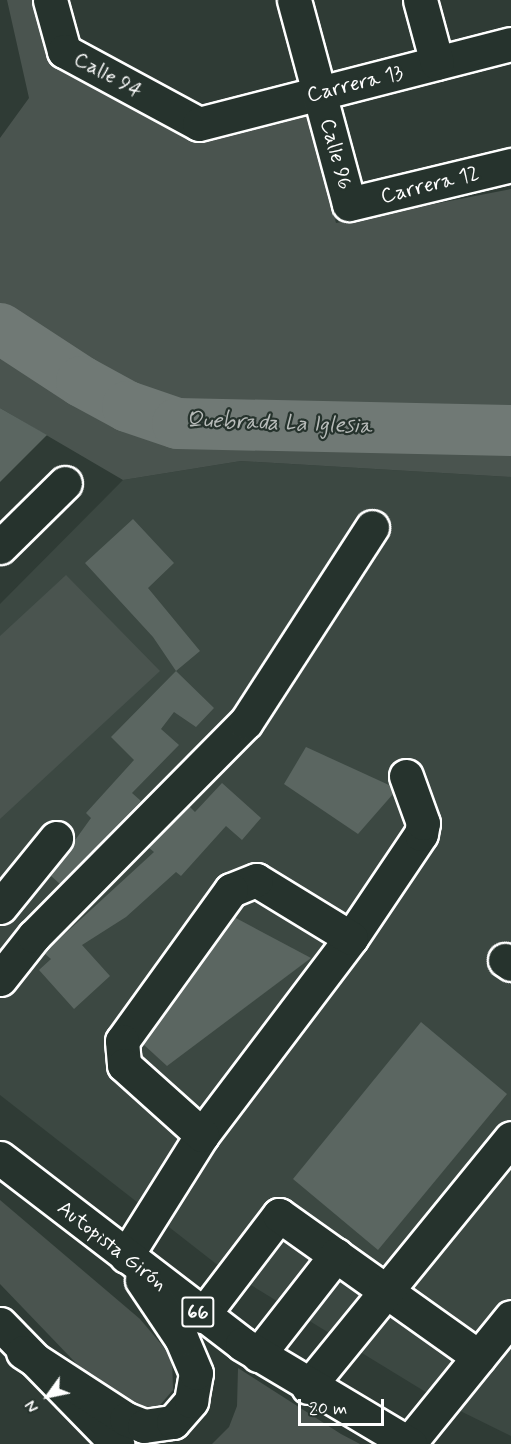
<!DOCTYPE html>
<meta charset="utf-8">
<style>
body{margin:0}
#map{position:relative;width:511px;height:1444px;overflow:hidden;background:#2f3b35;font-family:Mynerve,sans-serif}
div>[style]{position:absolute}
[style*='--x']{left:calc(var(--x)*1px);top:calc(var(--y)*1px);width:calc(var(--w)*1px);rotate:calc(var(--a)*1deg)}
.built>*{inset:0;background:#3c4842}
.green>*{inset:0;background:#4a544f}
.river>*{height:51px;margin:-25.5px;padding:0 25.5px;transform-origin:25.5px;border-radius:25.5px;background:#707975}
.building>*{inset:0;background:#5b6661}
.roads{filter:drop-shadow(2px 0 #fff) drop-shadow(-2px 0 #fff) drop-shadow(0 2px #fff) drop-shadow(0 -2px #fff)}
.minor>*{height:33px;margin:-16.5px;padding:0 16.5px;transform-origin:16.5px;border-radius:16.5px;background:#26332d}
.highway>*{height:33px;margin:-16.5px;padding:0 16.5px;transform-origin:16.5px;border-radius:16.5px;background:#26332d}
span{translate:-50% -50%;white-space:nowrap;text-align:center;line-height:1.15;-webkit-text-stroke:4.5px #26332d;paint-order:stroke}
.shield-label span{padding:2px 4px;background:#26332d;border:2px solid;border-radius:4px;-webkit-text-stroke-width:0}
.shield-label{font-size:20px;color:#fff;font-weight:700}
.street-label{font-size:21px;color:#fff}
.water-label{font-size:22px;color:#b8bcba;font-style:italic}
.north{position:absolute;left:18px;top:1366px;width:60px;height:60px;-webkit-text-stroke:4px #26332d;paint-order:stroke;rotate:237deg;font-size:16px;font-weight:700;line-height:24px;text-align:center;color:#fff}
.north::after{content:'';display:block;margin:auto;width:21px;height:27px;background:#fff;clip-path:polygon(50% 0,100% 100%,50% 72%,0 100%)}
.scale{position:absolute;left:298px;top:1399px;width:86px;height:27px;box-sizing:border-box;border:3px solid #fff;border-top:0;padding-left:8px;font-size:18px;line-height:21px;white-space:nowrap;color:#fff;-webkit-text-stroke:4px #26332d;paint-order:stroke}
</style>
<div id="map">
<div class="built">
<i style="clip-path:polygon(241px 461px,511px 477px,511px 1436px,442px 1402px,215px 1263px,0 1095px,0 604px,123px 480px)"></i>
</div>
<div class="green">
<i style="clip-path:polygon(7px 0,38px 0,52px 58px,193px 138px,305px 108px,336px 223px,511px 189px,511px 477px,241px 461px,123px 480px,0 408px,0 138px,29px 98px)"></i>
<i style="clip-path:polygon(66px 575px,160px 671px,0 819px,0 636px)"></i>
<i style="clip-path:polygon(0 1200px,140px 1319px,172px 1357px,173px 1390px,160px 1405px,144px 1412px,96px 1384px,0 1284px)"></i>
<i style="clip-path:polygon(238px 1368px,341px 1434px,360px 1444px,212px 1444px,229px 1427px,237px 1406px)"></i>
</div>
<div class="river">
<i style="--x:0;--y:328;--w:97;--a:33.2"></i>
<i style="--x:81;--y:381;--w:52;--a:28.5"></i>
<i style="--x:127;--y:406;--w:53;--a:18.8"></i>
<i style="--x:177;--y:423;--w:334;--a:1.2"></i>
</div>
<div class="building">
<i style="clip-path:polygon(0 408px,47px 435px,0 482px)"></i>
<i style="clip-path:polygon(133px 519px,174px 563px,148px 588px,200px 651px,176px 671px,153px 637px,85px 563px)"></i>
<i style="clip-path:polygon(176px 671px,214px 708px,196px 727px,174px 712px,161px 729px,179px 745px,132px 793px,141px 801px,60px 884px,50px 875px,91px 818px,86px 813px,134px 760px,111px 737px)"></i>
<i style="clip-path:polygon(306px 747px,389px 785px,393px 794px,358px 834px,284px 784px)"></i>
<i style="clip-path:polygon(222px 783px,261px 818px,242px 840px,226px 826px,181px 876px,176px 872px,126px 917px,82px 945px,110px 976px,74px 1009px,39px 970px,51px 959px,44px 953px,154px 852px,148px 847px,189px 806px,195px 812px)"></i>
<i style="clip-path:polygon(234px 917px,311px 958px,167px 1066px,143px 1044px)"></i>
<i style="clip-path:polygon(421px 1022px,507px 1094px,378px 1250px,293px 1179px)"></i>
</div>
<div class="roads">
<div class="minor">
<i style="--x:50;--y:0;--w:53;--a:74.6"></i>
<i style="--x:64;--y:51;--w:153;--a:28.4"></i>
<i style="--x:199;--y:124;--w:322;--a:-14.4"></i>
<i style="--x:294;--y:0;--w:211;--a:74.9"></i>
<i style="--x:349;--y:204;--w:167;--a:-13.5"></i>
<i style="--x:420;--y:0;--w:65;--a:74.9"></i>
<i style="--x:0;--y:547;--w:91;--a:-44.6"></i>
<i style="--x:0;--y:907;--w:89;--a:-50.9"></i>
<i style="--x:351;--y:938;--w:125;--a:-56.1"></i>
<i style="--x:421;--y:834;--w:11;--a:-80"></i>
<i style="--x:423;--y:823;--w:50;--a:-109.9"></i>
<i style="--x:505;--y:960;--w:7;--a:34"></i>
<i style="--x:0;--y:979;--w:55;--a:-51.7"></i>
<i style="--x:34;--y:936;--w:301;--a:-45.3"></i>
<i style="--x:246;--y:722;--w:232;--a:-57.1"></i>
<i style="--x:126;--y:1256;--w:143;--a:-57.9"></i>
<i style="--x:202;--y:1135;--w:247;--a:-52.9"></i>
<i style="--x:351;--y:938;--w:111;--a:-148.6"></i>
<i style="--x:256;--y:880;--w:27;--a:158"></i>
<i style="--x:231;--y:890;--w:186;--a:125.8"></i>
<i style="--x:122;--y:1041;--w:24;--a:85"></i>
<i style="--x:124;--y:1065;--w:105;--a:41.9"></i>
<i style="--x:202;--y:1316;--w:127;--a:-52.7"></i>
<i style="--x:279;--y:1215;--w:245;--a:35.4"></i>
<i style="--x:258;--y:1355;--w:127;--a:-52"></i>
<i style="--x:308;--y:1387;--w:321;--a:-50.8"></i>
<i style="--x:409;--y:1443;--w:162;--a:-51"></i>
</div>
<div class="highway">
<i style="--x:0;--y:1158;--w:305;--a:37.5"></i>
<i style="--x:242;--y:1344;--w:196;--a:30.8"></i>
<i style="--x:0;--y:1324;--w:168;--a:45.7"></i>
<i style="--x:23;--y:1352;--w:123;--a:33"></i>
<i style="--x:126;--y:1419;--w:19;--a:21"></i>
<i style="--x:144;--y:1426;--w:29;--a:-8"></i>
<i style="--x:173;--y:1422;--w:28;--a:-49"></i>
<i style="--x:191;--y:1401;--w:28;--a:-80"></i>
<i style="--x:196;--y:1373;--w:38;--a:-113"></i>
<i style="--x:181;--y:1338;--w:70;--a:-123.9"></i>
</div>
</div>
<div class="shield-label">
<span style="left:198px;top:1312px">66</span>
</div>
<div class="street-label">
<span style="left:108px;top:75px;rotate:28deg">Calle 94</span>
<span style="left:355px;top:84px;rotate:-14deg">Carrera 13</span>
<span style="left:336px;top:154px;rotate:75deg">Calle 96</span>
<span style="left:430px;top:185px;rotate:-14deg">Carrera 12</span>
<span style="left:112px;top:1246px;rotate:38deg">Autopista Girón</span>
</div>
<div class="water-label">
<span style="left:279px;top:424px;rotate:2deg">Quebrada La Iglesia</span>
</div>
<div class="north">N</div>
<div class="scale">20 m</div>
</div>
